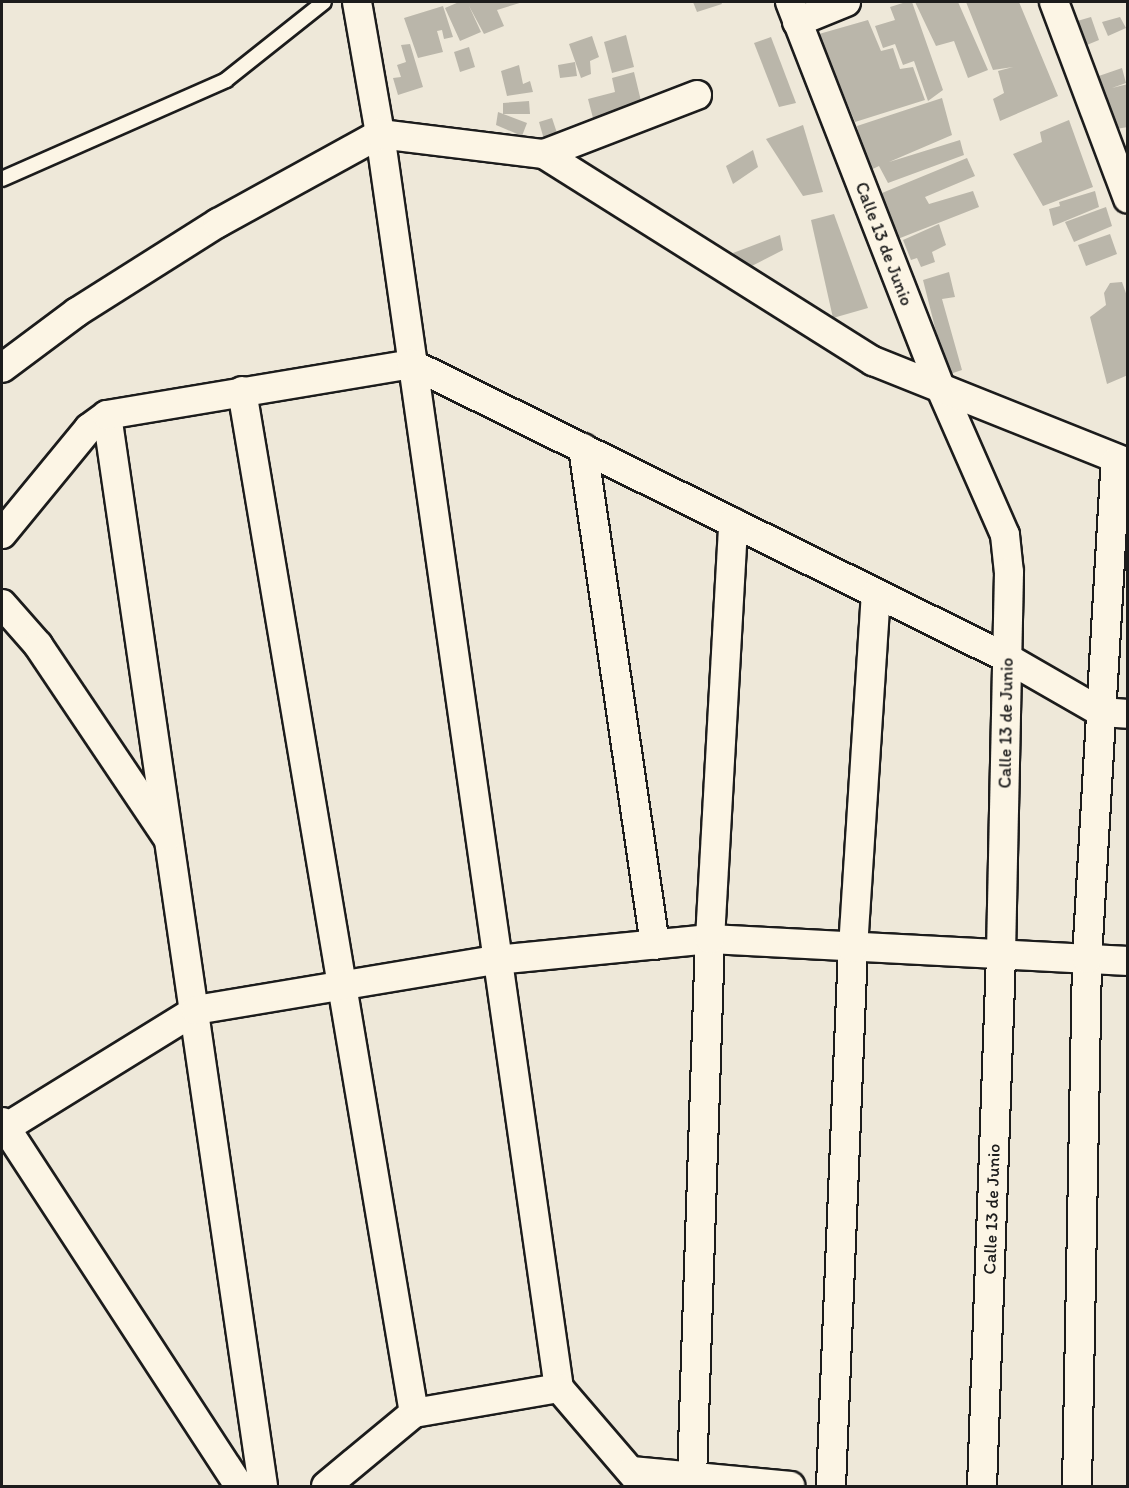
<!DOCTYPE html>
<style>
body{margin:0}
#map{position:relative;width:1129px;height:1488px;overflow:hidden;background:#eee8d9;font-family:Itim,sans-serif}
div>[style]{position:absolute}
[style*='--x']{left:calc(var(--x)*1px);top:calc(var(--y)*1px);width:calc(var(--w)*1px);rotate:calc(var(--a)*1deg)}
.building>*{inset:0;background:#bab6aa}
.roads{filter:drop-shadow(2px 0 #1c1c1c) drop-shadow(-2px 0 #1c1c1c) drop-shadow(0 2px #1c1c1c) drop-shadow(0 -2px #1c1c1c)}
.service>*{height:14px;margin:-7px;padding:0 7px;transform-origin:7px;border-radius:7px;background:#fcf5e5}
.minor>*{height:28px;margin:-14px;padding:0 14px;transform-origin:14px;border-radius:14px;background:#fcf5e5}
span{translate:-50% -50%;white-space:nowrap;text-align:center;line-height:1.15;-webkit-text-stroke:4.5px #fcf5e5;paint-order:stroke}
.street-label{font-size:18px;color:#1c1c1c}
.frame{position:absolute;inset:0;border:3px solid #1c1c1c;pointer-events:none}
</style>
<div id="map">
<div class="building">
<i style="clip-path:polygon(459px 2px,523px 2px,497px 10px,504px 26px,484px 34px,469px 6px,481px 32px,460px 41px,445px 8px)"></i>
<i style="clip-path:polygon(693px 2px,721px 2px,722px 4px,697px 12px)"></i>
<i style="clip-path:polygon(906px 2px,912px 2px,943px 90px,928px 101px,914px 61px,903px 65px,895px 44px,883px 48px,875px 26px,895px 20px,890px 7px)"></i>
<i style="clip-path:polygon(915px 2px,958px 2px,988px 70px,968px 78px,954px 41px,936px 46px)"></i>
<i style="clip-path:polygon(966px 2px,1019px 2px,1058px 96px,1000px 121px,993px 99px,1004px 93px,998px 71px,1013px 67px,993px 70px)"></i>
<i style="clip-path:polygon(443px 6px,453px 37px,444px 39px,442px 30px,437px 31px,443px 52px,418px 58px,404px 18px)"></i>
<i style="clip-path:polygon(1091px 17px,1099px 40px,1077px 49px,1067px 24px)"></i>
<i style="clip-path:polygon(1120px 17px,1126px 28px,1108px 36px,1102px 22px)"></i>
<i style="clip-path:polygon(868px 20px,881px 51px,893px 48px,900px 69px,913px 67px,925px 100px,855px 122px,819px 34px)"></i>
<i style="clip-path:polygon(626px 35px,634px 67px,612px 73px,604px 42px)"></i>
<i style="clip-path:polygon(592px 36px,599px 57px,590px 61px,591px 74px,581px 78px,569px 44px)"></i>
<i style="clip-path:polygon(771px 37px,796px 103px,779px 107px,754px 43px)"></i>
<i style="clip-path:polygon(410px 44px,423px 87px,398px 95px,393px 78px,401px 77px,397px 65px,406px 62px,401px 45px)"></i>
<i style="clip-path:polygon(469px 47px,475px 67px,460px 72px,454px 52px)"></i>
<i style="clip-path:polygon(575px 62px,577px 76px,560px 78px,558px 65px)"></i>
<i style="clip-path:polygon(519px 65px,523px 84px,530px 81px,533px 92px,507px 96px,501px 71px)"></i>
<i style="clip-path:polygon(1122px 68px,1126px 83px,1112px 88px,1128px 84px,1128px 127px,1110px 130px,1093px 78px)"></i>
<i style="clip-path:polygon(634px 72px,642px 105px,593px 118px,588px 99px,615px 92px,612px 78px)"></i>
<i style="clip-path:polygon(942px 98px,952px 135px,889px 162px,960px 140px,964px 155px,888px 183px,879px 166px,860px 175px,862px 150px,857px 126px)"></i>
<i style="clip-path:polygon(529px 101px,530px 114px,503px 114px,503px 103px)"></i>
<i style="clip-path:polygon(498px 112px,527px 123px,522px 136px,496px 125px)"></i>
<i style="clip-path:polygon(552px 118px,559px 139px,545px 143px,539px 122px)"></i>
<i style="clip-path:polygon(1069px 120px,1093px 187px,1043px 206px,1013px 154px,1042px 142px,1040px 132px)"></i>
<i style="clip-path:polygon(803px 125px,823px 192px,803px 196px,766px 139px)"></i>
<i style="clip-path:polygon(753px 150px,758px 167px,733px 184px,726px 166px)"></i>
<i style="clip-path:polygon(967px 158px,975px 176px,925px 197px,929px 204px,973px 191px,979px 207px,885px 244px,879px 223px,890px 218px,882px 193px)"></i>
<i style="clip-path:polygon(1095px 191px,1099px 207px,1053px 226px,1049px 209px,1060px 206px,1059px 202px)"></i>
<i style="clip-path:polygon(1106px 207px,1112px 226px,1074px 242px,1065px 222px)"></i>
<i style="clip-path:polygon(834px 214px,868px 308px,833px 318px,811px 220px)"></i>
<i style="clip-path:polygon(939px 224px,946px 245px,932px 252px,935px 262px,921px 267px,917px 258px,911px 260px,903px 240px)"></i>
<i style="clip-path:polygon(1110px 234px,1117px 254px,1086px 266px,1078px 245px)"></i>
<i style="clip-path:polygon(780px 235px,783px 250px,744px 270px,733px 253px)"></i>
<i style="clip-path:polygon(949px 272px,955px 297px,942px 299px,962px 370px,947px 375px,923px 280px)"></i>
<i style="clip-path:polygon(1122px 282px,1128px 299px,1128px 375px,1107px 384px,1090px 317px,1106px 305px,1104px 293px,1110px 283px)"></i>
</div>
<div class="roads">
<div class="service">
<i style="--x:2;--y:179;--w:245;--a:-23.8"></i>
<i style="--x:226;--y:80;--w:125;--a:-38.5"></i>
</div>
<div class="minor">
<i style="--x:357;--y:2;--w:134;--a:80.1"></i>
<i style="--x:380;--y:134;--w:1267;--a:81.88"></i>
<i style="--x:559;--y:1388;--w:129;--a:49.4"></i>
<i style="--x:790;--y:2;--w:415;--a:68.7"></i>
<i style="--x:941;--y:389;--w:159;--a:66.3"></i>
<i style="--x:1005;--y:535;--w:37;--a:84"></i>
<i style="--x:1009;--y:572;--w:384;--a:91.2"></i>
<i style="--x:1001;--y:956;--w:530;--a:92.05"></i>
<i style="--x:1054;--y:2;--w:210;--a:69.4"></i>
<i style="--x:797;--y:22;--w:53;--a:-22.2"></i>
<i style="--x:544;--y:154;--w:389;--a:32.2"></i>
<i style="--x:873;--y:361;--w:275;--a:21.8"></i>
<i style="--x:2;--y:368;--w:94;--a:-36.7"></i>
<i style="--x:77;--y:312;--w:167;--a:-32.3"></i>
<i style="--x:218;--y:223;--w:185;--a:-28.8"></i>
<i style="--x:380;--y:134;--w:165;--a:7"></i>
<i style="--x:544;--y:154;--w:164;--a:-21.1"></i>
<i style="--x:242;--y:391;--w:1036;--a:80.45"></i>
<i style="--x:107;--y:415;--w:1082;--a:81.71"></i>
<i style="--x:583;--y:448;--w:502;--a:81.76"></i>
<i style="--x:2;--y:534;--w:137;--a:-50.6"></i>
<i style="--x:89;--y:428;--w:22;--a:-36"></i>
<i style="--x:107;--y:415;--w:309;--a:-9.5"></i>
<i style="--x:412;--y:364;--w:664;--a:26.29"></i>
<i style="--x:1007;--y:658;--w:108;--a:29.9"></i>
<i style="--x:1101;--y:712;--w:27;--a:4"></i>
<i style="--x:2;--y:604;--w:55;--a:48.7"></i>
<i style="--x:38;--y:645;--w:231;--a:56.1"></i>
<i style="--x:2;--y:1122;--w:434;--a:56.9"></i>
<i style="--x:2;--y:1130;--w:228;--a:-31.7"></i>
<i style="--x:196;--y:1010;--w:304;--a:-9.5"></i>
<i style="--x:496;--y:960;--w:215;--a:-5.6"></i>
<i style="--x:710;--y:939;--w:419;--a:3"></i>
<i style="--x:632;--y:1471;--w:159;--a:5.4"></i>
<i style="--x:692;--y:1478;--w:539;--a:-88.09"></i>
<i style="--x:710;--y:939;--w:417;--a:-86.8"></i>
<i style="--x:326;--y:1486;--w:114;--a:-39.7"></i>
<i style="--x:414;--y:1413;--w:147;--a:-9.8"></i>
<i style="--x:831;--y:1486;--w:538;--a:-87.66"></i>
<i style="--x:853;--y:948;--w:355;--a:-86.3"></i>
<i style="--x:1077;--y:1486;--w:527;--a:-88.91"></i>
<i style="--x:1087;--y:959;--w:498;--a:-86.7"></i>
</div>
</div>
<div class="street-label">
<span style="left:884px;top:244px;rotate:69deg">Calle 13 de Junio</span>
<span style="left:1006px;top:723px;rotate:-89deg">Calle 13 de Junio</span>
<span style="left:992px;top:1209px;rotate:-88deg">Calle 13 de Junio</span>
</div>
<div class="frame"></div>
</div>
